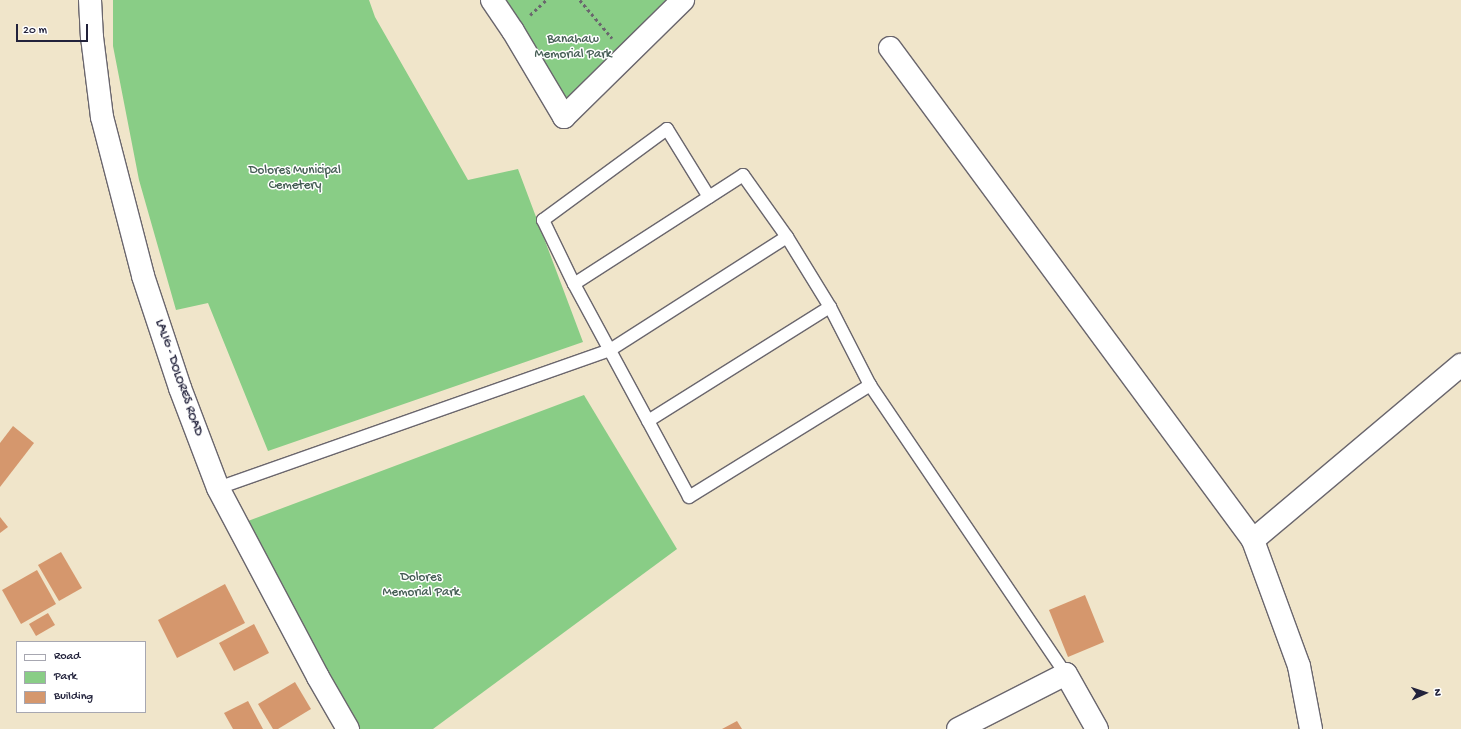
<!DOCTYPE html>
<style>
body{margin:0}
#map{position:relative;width:1461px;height:729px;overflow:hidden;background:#f0e5ca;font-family:"Gochi Hand",sans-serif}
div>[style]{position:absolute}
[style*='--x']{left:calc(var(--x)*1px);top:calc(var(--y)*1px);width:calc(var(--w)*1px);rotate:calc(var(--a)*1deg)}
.green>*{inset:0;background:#89cd86}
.building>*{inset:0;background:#d5976d}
.path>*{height:2.5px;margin-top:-1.25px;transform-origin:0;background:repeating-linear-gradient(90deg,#6a666d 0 3px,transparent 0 6px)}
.roads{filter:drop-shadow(1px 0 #6a666d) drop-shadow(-1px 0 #6a666d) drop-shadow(0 1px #6a666d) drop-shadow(0 -1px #6a666d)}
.service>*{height:12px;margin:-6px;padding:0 6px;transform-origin:6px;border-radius:6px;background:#fff}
.minor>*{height:22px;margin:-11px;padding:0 11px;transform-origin:11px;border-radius:11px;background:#fff}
.tertiary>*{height:22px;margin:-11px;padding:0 11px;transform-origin:11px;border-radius:11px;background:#fff}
span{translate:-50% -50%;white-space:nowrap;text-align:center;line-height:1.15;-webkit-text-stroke:3px #fff;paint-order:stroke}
.park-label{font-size:13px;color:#465e55}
.street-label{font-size:13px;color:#22223b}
.legend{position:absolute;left:16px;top:641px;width:130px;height:72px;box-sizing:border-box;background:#fff;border:1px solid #a7a7b1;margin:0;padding:5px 7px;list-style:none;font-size:12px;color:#22223b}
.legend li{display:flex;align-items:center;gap:8px;height:20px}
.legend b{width:20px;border:1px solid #a7a7b1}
.north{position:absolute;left:1405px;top:673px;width:40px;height:40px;-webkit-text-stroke:3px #fff;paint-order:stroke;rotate:87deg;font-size:11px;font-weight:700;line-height:16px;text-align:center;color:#22223b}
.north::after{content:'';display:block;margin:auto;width:14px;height:18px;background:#22223b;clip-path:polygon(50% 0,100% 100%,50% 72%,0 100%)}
.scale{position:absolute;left:16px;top:24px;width:72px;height:18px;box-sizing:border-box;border:2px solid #22223b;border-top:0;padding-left:5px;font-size:12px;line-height:14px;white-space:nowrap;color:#22223b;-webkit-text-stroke:3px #fff;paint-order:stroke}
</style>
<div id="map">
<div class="green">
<i style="clip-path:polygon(113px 0,369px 0,375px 17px,468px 180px,518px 169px,583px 342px,268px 451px,208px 303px,176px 310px,139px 180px,113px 46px)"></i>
<i style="clip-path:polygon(482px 0,694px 0,563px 127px)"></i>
<i style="clip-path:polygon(584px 395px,677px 549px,433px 729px,357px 729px,248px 521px)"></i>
</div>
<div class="building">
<i style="clip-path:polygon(13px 426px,34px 443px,0 487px,0 443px)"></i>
<i style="clip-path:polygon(0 517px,8px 527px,0 533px)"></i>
<i style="clip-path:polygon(61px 552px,82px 588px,59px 601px,38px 565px)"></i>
<i style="clip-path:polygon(37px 570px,56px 604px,21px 624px,2px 590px)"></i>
<i style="clip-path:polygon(225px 584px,245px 623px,177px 658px,158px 620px)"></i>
<i style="clip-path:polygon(1085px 595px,1104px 642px,1068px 657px,1049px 610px)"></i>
<i style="clip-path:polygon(48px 613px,55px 625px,36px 636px,29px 624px)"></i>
<i style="clip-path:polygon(254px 624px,269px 653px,234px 671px,219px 643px)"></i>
<i style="clip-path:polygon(295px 682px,311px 709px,278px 729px,273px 729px,258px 704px)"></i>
<i style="clip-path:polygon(248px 701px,263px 729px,233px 729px,224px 713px)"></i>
<i style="clip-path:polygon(737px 721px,742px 729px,722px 729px)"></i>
</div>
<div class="path">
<i style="--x:580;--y:0;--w:50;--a:49.9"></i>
<i style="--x:530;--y:15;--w:22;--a:-43"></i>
</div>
<div class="roads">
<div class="service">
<i style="--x:709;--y:197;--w:80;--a:-121.7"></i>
<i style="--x:667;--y:129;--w:154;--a:143.7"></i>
<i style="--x:543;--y:220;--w:71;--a:64.2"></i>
<i style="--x:574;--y:284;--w:242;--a:61.6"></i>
<i style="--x:689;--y:497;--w:213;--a:-31.7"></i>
<i style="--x:574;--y:284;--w:201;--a:-32.8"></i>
<i style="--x:743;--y:175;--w:76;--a:54.6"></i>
<i style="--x:787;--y:237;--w:82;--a:58.4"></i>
<i style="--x:830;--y:307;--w:88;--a:62.9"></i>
<i style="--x:870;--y:385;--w:349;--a:55.9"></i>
<i style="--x:648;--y:421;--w:215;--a:-32.1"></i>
<i style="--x:218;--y:488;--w:416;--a:-19.4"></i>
<i style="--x:610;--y:350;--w:210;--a:-32.6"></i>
</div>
<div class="minor">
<i style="--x:492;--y:0;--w:37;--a:56"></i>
<i style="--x:513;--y:31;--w:100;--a:59.3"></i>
<i style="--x:564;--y:117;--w:167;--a:-44.5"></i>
<i style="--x:890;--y:48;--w:611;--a:53.58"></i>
<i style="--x:958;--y:729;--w:121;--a:-27"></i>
<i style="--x:1066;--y:674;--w:63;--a:60.6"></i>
<i style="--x:1311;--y:729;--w:64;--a:-100.8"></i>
<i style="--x:1299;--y:666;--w:134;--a:-110.1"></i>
<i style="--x:1253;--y:540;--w:272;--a:-40.1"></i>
</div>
<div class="tertiary">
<i style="--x:90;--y:0;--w:37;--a:87"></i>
<i style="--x:92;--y:37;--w:81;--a:82.9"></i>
<i style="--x:102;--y:117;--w:164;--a:75.5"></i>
<i style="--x:143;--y:276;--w:118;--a:71.7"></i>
<i style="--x:180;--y:388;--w:107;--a:69.2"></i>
<i style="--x:218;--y:488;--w:214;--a:62.1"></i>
<i style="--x:318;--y:677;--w:60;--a:60"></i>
</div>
</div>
<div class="park-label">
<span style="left:573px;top:48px">Banahaw<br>Memorial Park</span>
<span style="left:295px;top:179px">Dolores Municipal<br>Cemetery</span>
<span style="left:421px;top:586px">Dolores<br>Memorial Park</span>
</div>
<div class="street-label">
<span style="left:178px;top:378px;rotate:71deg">LALIG - DOLORES ROAD</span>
</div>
<ul class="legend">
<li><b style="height:5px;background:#fff"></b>Road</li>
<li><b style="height:11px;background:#89cd86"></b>Park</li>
<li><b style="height:11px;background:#d5976d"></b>Building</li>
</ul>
<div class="north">N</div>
<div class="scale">20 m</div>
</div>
